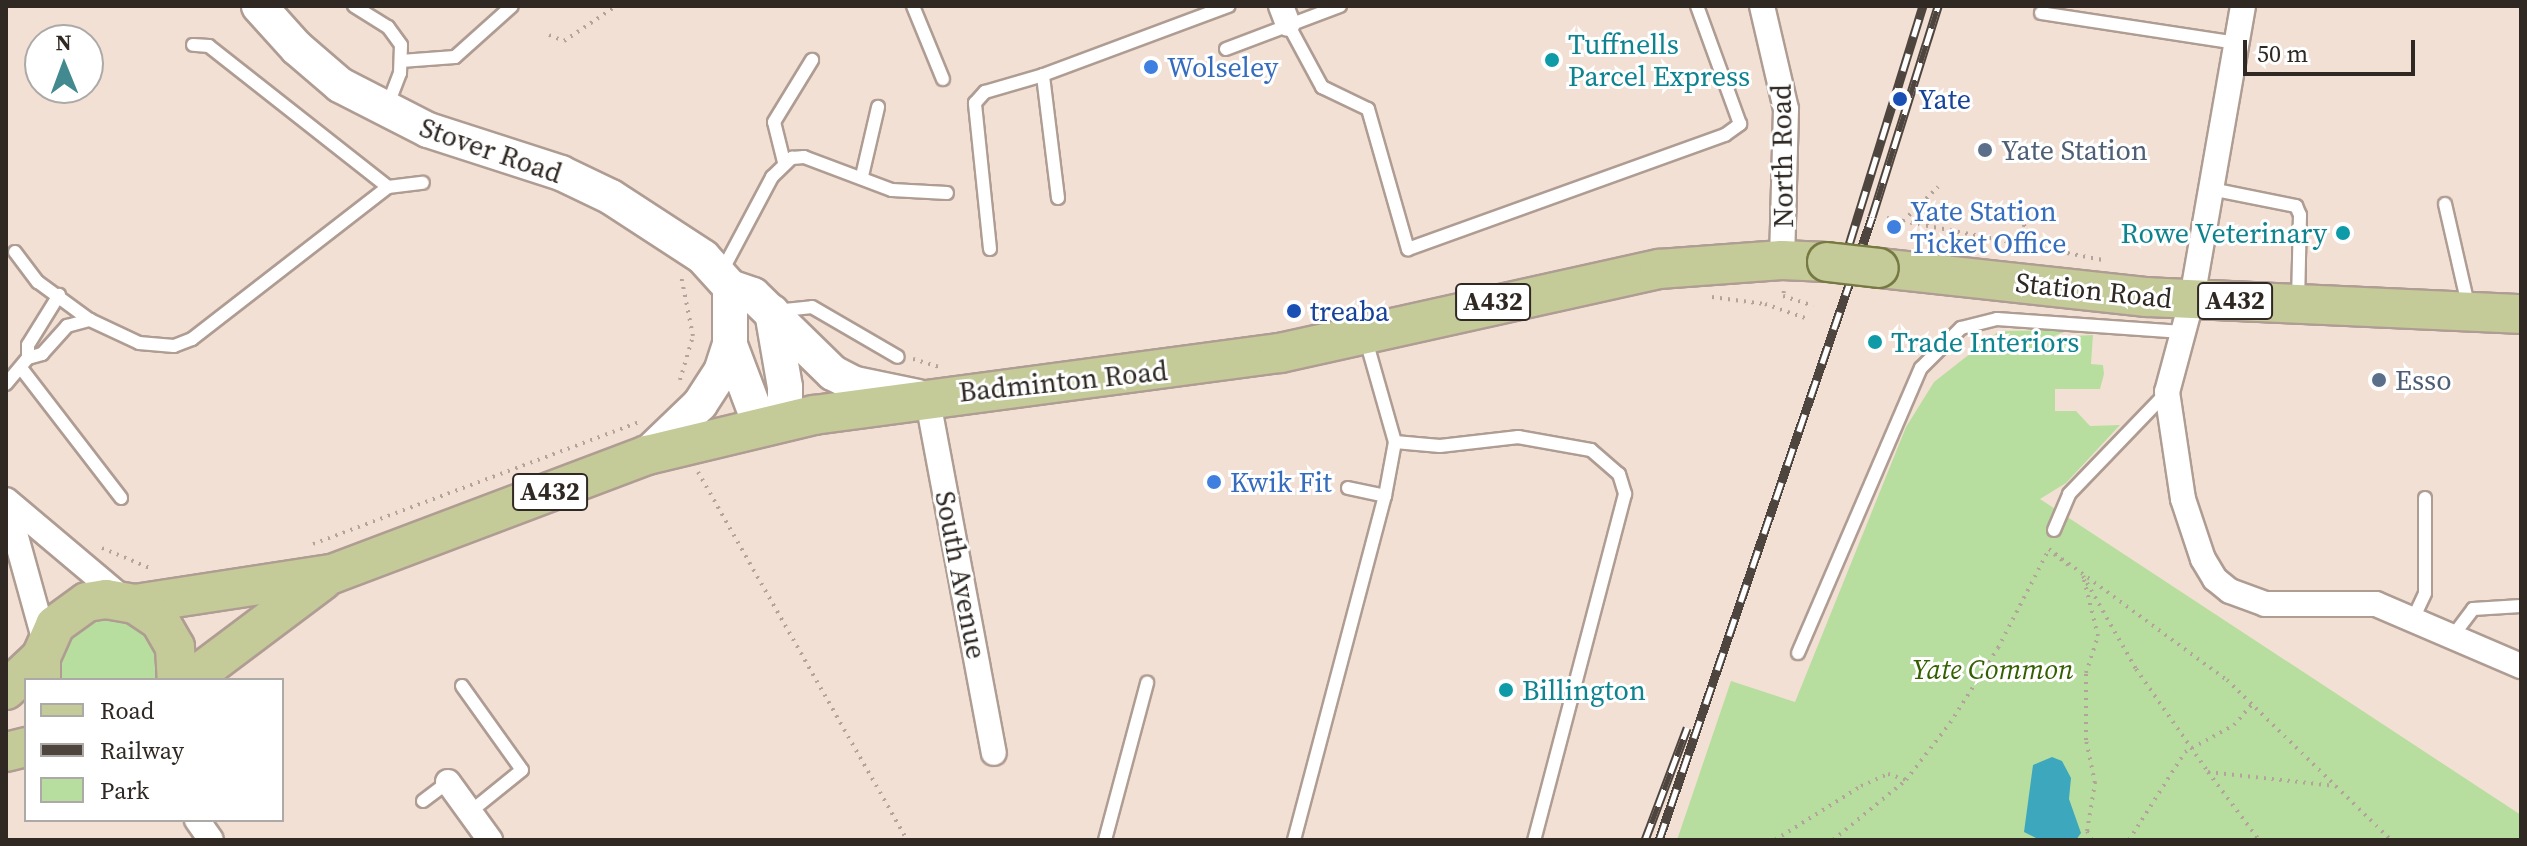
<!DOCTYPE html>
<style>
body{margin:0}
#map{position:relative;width:2527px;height:846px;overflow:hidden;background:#f3e0d5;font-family:"Source Serif 4",serif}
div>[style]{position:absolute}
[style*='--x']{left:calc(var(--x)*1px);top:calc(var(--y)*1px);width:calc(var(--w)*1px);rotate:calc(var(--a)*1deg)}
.green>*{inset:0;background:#b8de9f}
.water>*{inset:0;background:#3da7bd}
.path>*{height:4px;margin-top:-2px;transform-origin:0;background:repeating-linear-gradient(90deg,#b3a49b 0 2px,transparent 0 8px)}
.roads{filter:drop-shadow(2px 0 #af9c92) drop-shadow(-2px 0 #af9c92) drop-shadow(0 2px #af9c92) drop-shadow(0 -2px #af9c92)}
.service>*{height:12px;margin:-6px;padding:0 6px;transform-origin:6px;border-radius:6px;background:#fff}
.minor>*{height:24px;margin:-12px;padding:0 12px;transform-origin:12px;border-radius:12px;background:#fff}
.secondary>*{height:34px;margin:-17px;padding:0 17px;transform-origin:17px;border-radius:17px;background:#fff}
.primary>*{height:38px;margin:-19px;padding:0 19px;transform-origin:19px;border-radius:19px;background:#c4ca98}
.rail>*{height:9px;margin-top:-4.5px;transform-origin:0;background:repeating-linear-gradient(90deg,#fff 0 18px,#4e453f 0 36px);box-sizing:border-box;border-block:2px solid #4e453f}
.bridges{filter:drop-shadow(2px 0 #767a42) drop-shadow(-2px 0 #767a42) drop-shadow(0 2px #767a42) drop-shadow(0 -2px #767a42)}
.primary-bridge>*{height:38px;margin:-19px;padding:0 19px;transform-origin:19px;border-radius:19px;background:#c4ca98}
.dots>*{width:22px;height:22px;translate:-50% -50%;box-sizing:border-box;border:4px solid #fff;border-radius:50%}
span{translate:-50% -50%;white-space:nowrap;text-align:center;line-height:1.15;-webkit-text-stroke:6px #fff;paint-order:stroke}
.shield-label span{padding:2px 6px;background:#fff;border:2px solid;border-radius:6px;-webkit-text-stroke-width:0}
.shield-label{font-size:26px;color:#2f2823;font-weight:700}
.culture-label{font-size:28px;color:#0d838f}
.left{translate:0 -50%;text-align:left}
.right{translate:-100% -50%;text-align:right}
.shop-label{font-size:28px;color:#366cbe}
.transit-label{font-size:28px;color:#164399}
.street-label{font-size:28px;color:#2f2823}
.service-label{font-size:28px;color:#4e5e75}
.park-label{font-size:28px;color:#345f01;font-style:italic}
.frame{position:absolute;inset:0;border:8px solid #2f2823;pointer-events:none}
.legend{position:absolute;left:24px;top:678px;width:260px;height:144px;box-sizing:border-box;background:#fff;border:2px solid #aca9a7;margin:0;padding:10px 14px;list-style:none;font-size:24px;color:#2f2823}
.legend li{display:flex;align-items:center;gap:16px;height:40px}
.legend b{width:40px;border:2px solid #aca9a7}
.north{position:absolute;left:24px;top:24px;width:80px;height:80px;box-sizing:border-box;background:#fff;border:2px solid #aca9a7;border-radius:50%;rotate:359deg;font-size:22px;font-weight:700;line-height:32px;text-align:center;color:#2f2823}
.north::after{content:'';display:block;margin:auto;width:28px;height:36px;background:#428a8f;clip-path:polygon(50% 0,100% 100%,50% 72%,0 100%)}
.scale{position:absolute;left:2243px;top:40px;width:172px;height:36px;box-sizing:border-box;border:4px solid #2f2823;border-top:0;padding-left:10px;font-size:24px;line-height:28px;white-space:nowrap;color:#2f2823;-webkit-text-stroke:6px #fff;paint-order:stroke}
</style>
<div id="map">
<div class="green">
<i style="clip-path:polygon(2069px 330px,2052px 337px,2093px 335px,2091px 364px,2103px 365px,2104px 374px,2100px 389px,2055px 389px,2055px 411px,2076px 411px,2090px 426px,2120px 425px,2066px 483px,2040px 499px,2521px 815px,2521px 840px,1677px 840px,1731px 681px,1795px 702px,1906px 427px,1934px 382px,1999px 331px)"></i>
<i style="clip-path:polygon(117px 616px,136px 623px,157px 646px,161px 680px,58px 680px,58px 654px,65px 640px,96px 618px)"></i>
</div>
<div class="water">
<i style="clip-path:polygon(2052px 757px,2062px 761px,2071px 778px,2069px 799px,2081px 833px,2076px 840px,2040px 840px,2024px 832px,2033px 765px)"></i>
</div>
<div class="path">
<i style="--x:549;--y:35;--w:16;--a:22"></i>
<i style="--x:564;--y:41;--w:63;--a:-33.9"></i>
<i style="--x:2014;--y:203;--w:46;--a:65.7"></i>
<i style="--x:1887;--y:218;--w:221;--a:11"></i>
<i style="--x:1903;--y:221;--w:49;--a:-44.2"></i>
<i style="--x:1784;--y:291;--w:5;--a:101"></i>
<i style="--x:1783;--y:296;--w:32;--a:18"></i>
<i style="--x:1712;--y:297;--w:53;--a:7.5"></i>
<i style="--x:1765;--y:304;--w:46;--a:19.2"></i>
<i style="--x:913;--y:359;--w:27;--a:17"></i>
<i style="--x:680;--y:380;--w:46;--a:-73.5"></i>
<i style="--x:693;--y:336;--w:61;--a:-101.3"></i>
<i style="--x:698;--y:472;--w:423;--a:60.4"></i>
<i style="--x:313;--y:544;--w:348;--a:-20.5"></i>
<i style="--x:102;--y:548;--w:54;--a:22.8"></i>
<i style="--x:2049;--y:549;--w:221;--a:36.4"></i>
<i style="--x:2227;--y:680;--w:229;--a:44.3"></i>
<i style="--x:2054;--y:554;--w:23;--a:38"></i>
<i style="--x:2208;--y:772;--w:85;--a:53.1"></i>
<i style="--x:1775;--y:840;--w:102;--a:-32.1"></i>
<i style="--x:1861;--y:786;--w:30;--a:-24"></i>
<i style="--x:1888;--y:774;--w:19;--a:18"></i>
<i style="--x:1833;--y:840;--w:94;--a:-39.4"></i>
<i style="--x:1906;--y:780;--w:72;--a:-52.3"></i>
<i style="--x:1950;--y:723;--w:89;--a:-57.4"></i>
<i style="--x:1998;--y:648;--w:111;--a:-62.7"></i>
<i style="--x:2092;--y:840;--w:10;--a:-119"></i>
<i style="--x:2087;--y:831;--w:49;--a:-80.5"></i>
<i style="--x:2095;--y:783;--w:44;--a:-101.8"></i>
<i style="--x:2086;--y:740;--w:67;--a:-90"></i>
<i style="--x:2086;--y:673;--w:39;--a:-72"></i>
<i style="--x:2098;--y:636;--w:62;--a:-104"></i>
<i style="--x:2083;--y:576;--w:107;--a:60.3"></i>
<i style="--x:2136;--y:669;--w:126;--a:55"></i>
<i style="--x:2208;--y:772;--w:128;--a:6.3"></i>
<i style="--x:2129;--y:840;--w:104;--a:-57.5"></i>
<i style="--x:2185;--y:752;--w:56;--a:-28.9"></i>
<i style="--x:2234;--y:725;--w:28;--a:-49"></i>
</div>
<div class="roads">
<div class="service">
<i style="--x:354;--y:6;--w:40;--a:32"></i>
<i style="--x:388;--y:27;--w:22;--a:54"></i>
<i style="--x:401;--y:45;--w:28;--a:92"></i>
<i style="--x:400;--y:73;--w:36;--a:111"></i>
<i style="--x:913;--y:6;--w:79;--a:67.7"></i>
<i style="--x:2041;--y:13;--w:197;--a:8.7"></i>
<i style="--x:1288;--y:24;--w:72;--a:61.6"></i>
<i style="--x:1322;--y:87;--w:51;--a:25.6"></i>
<i style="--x:1368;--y:109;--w:146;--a:74.1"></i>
<i style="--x:1408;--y:249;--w:337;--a:-19.8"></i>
<i style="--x:1725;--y:135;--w:19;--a:-36"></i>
<i style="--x:1740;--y:124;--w:126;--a:-110"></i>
<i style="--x:1226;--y:49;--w:122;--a:-20.7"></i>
<i style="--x:401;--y:61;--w:54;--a:-4.2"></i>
<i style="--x:455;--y:57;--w:76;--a:-41.8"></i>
<i style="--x:784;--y:162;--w:41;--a:-104"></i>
<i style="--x:774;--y:122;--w:73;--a:-58.5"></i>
<i style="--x:862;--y:176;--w:71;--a:-76.9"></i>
<i style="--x:388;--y:187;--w:35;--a:-7"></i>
<i style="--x:2211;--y:189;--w:87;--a:11.3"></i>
<i style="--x:2296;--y:206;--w:10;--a:66"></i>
<i style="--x:2300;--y:215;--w:85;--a:91.3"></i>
<i style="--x:1058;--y:198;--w:124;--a:-97"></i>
<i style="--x:1043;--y:75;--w:198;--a:-20.4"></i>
<i style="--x:2445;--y:204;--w:108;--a:77.1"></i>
<i style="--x:990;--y:249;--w:147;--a:-95.9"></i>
<i style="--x:975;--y:103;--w:15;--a:-48"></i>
<i style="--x:985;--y:92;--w:60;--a:-16.3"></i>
<i style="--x:15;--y:252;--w:38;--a:53"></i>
<i style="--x:38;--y:282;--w:64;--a:36.2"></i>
<i style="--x:90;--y:320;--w:54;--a:25.1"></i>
<i style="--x:139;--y:343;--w:35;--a:5"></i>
<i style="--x:174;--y:346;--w:19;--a:-21"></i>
<i style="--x:192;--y:339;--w:248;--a:-37.8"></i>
<i style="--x:388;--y:187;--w:228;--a:-141.8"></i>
<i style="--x:209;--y:46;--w:16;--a:-176"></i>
<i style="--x:721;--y:273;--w:109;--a:-62"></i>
<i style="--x:772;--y:177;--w:28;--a:-44"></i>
<i style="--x:792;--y:158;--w:12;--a:-5"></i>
<i style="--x:804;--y:157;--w:94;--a:20.6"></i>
<i style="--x:892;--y:190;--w:55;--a:3.1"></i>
<i style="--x:775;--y:311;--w:37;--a:-6"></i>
<i style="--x:812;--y:307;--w:99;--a:30.2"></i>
<i style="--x:28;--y:358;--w:15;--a:-16"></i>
<i style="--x:42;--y:354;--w:38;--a:-48"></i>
<i style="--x:67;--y:326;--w:24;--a:-15"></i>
<i style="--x:21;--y:368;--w:164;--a:52.4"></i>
<i style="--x:6;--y:384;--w:34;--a:-50"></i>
<i style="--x:28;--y:358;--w:13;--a:-90"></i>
<i style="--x:28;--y:345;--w:59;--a:-58.2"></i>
<i style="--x:1395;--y:442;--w:45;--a:5.1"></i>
<i style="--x:1440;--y:446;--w:79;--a:-6.6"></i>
<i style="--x:1518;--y:437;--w:74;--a:10.1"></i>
<i style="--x:1591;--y:450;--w:37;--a:41"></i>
<i style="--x:1619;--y:474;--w:21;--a:73"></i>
<i style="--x:1625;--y:494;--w:358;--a:104.7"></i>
<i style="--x:1348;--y:488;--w:38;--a:12"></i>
<i style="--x:1385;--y:496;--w:55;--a:-79.5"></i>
<i style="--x:1395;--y:442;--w:109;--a:-105.9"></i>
<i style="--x:2054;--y:530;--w:39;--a:-67"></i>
<i style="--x:2069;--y:494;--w:141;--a:-46.1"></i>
<i style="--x:2414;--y:617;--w:26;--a:-65"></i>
<i style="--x:2425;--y:593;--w:95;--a:-90"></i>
<i style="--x:2452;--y:637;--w:35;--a:-53"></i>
<i style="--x:2473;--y:609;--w:48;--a:-3.6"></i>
<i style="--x:1798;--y:653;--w:310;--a:-66.7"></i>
<i style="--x:1921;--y:368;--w:57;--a:-45"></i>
<i style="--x:1961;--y:328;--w:37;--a:-14"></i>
<i style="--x:1997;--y:319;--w:186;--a:4"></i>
<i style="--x:462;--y:686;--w:103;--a:54.5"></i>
<i style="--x:522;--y:770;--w:67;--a:141.1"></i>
<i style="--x:423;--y:801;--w:31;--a:-37"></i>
<i style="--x:1105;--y:840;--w:163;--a:-75"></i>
<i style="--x:1294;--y:840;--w:356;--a:-75.2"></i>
</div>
<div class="minor">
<i style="--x:1281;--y:6;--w:19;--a:69"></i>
<i style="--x:1762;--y:6;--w:106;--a:76.9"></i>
<i style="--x:1786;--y:109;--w:151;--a:91.5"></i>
<i style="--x:2243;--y:6;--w:297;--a:99.9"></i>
<i style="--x:2192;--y:299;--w:96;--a:105"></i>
<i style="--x:2167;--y:392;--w:108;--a:81.5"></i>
<i style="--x:2183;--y:499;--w:63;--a:71.6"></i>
<i style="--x:2203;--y:559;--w:23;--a:59"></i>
<i style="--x:2215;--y:579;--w:19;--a:39"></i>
<i style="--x:2230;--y:591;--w:37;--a:20"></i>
<i style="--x:2265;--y:604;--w:111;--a:0"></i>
<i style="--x:2376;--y:604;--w:158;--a:23.2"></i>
<i style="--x:927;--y:396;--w:363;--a:79.4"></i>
<i style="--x:6;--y:500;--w:157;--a:40.1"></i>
<i style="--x:6;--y:501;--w:146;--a:74.5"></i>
<i style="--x:448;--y:782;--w:72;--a:54.1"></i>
<i style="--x:197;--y:820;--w:24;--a:55"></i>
</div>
<div class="secondary">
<i style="--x:259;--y:6;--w:57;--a:47.9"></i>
<i style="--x:297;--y:48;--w:57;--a:40.7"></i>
<i style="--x:340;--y:85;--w:99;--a:27.1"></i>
<i style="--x:428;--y:130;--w:140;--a:17.9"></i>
<i style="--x:561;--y:173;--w:55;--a:25.6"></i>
<i style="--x:611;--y:197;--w:110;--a:33.1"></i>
<i style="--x:703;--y:257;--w:40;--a:48"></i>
<i style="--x:730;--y:287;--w:24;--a:19"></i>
<i style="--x:753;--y:295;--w:112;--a:44.3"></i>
<i style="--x:833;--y:373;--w:25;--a:27"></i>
<i style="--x:855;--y:384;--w:64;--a:11.7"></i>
<i style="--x:730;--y:345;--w:71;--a:69.3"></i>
<i style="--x:755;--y:411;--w:23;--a:29"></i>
<i style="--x:775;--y:422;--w:21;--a:-61"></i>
<i style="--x:785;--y:404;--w:17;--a:-90"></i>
<i style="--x:785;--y:387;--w:76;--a:-99.8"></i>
<i style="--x:647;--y:455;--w:74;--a:-43.9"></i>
<i style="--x:700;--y:404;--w:38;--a:-57"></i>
<i style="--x:721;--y:372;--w:28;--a:-72"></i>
<i style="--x:730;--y:345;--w:58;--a:-90"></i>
</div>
<div class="primary">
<i style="--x:1879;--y:268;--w:269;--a:6.2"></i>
<i style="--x:2146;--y:297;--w:375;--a:2.6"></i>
<i style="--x:135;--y:604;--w:199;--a:-8.7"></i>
<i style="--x:332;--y:574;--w:337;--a:-20.7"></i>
<i style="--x:647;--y:455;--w:172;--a:-13.5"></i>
<i style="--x:814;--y:415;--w:470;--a:-7.6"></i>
<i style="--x:1280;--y:353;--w:388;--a:-12.5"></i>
<i style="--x:1659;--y:269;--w:123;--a:-4.2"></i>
<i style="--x:1782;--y:260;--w:45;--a:2.5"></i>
<i style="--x:41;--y:680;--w:23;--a:-90"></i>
<i style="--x:41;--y:657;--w:35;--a:-66"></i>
<i style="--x:55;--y:625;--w:39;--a:-36"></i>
<i style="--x:87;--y:602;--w:19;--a:-9"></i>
<i style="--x:106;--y:599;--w:29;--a:10"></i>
<i style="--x:135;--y:604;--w:30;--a:34"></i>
<i style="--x:160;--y:621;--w:30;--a:60"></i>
<i style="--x:175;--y:647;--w:33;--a:87"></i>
<i style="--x:190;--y:680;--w:166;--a:-36.9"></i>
<i style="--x:6;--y:690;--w:48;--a:-43.3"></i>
<i style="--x:6;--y:752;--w:21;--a:-14"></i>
</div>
</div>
<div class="rail">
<i style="--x:1839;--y:277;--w:284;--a:-72.8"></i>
<i style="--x:1645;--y:840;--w:120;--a:-69.4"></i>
<i style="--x:1659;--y:840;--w:658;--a:-71.12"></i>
<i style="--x:1872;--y:217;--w:221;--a:-72.6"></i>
</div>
<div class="bridges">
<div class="primary-bridge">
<i style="--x:1827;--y:262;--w:52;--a:6.6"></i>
</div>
</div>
<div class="dots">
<i style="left:1552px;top:60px;background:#0f9aa8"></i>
<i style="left:1151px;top:67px;background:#3f7fe0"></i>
<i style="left:1900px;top:99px;background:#1a4fb4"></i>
<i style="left:1985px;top:150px;background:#5c6f8a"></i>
<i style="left:1894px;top:227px;background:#3f7fe0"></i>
<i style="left:2343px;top:233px;background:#0f9aa8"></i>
<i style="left:1294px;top:311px;background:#1a4fb4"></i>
<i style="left:1875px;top:342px;background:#0f9aa8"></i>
<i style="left:2379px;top:380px;background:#5c6f8a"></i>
<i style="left:1214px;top:482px;background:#3f7fe0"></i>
<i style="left:1506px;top:690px;background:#0f9aa8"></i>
</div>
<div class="shield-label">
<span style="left:2235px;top:301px">A432</span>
<span style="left:1493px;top:302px">A432</span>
<span style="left:550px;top:492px">A432</span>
</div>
<div class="culture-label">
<span class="left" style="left:1568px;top:60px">Tuffnells<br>Parcel Express</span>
<span class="right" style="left:2327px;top:233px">Rowe Veterinary</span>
<span class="left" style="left:1891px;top:342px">Trade Interiors</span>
<span class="left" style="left:1522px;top:690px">Billington</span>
</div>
<div class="shop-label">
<span class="left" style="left:1167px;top:67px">Wolseley</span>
<span class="left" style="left:1910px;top:227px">Yate Station<br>Ticket Office</span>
<span class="left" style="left:1230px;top:482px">Kwik Fit</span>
</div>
<div class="transit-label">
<span class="left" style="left:1918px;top:99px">Yate</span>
<span class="left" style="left:1310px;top:311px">treaba</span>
</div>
<div class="street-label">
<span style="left:491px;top:150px;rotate:19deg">Stover Road</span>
<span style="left:1782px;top:156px;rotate:-91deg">North Road</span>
<span style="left:2094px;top:290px;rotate:6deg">Station Road</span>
<span style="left:1063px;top:381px;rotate:-6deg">Badminton Road</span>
<span style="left:961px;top:575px;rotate:79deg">South Avenue</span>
</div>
<div class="service-label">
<span class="left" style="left:2001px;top:150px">Yate Station</span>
<span class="left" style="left:2395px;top:380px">Esso</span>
</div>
<div class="park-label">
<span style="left:1993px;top:669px">Yate Common</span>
</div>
<div class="frame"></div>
<ul class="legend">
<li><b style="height:10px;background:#c4ca98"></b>Road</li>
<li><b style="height:10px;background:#4e453f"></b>Railway</li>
<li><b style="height:22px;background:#b8de9f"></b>Park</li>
</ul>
<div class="north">N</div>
<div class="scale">50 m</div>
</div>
